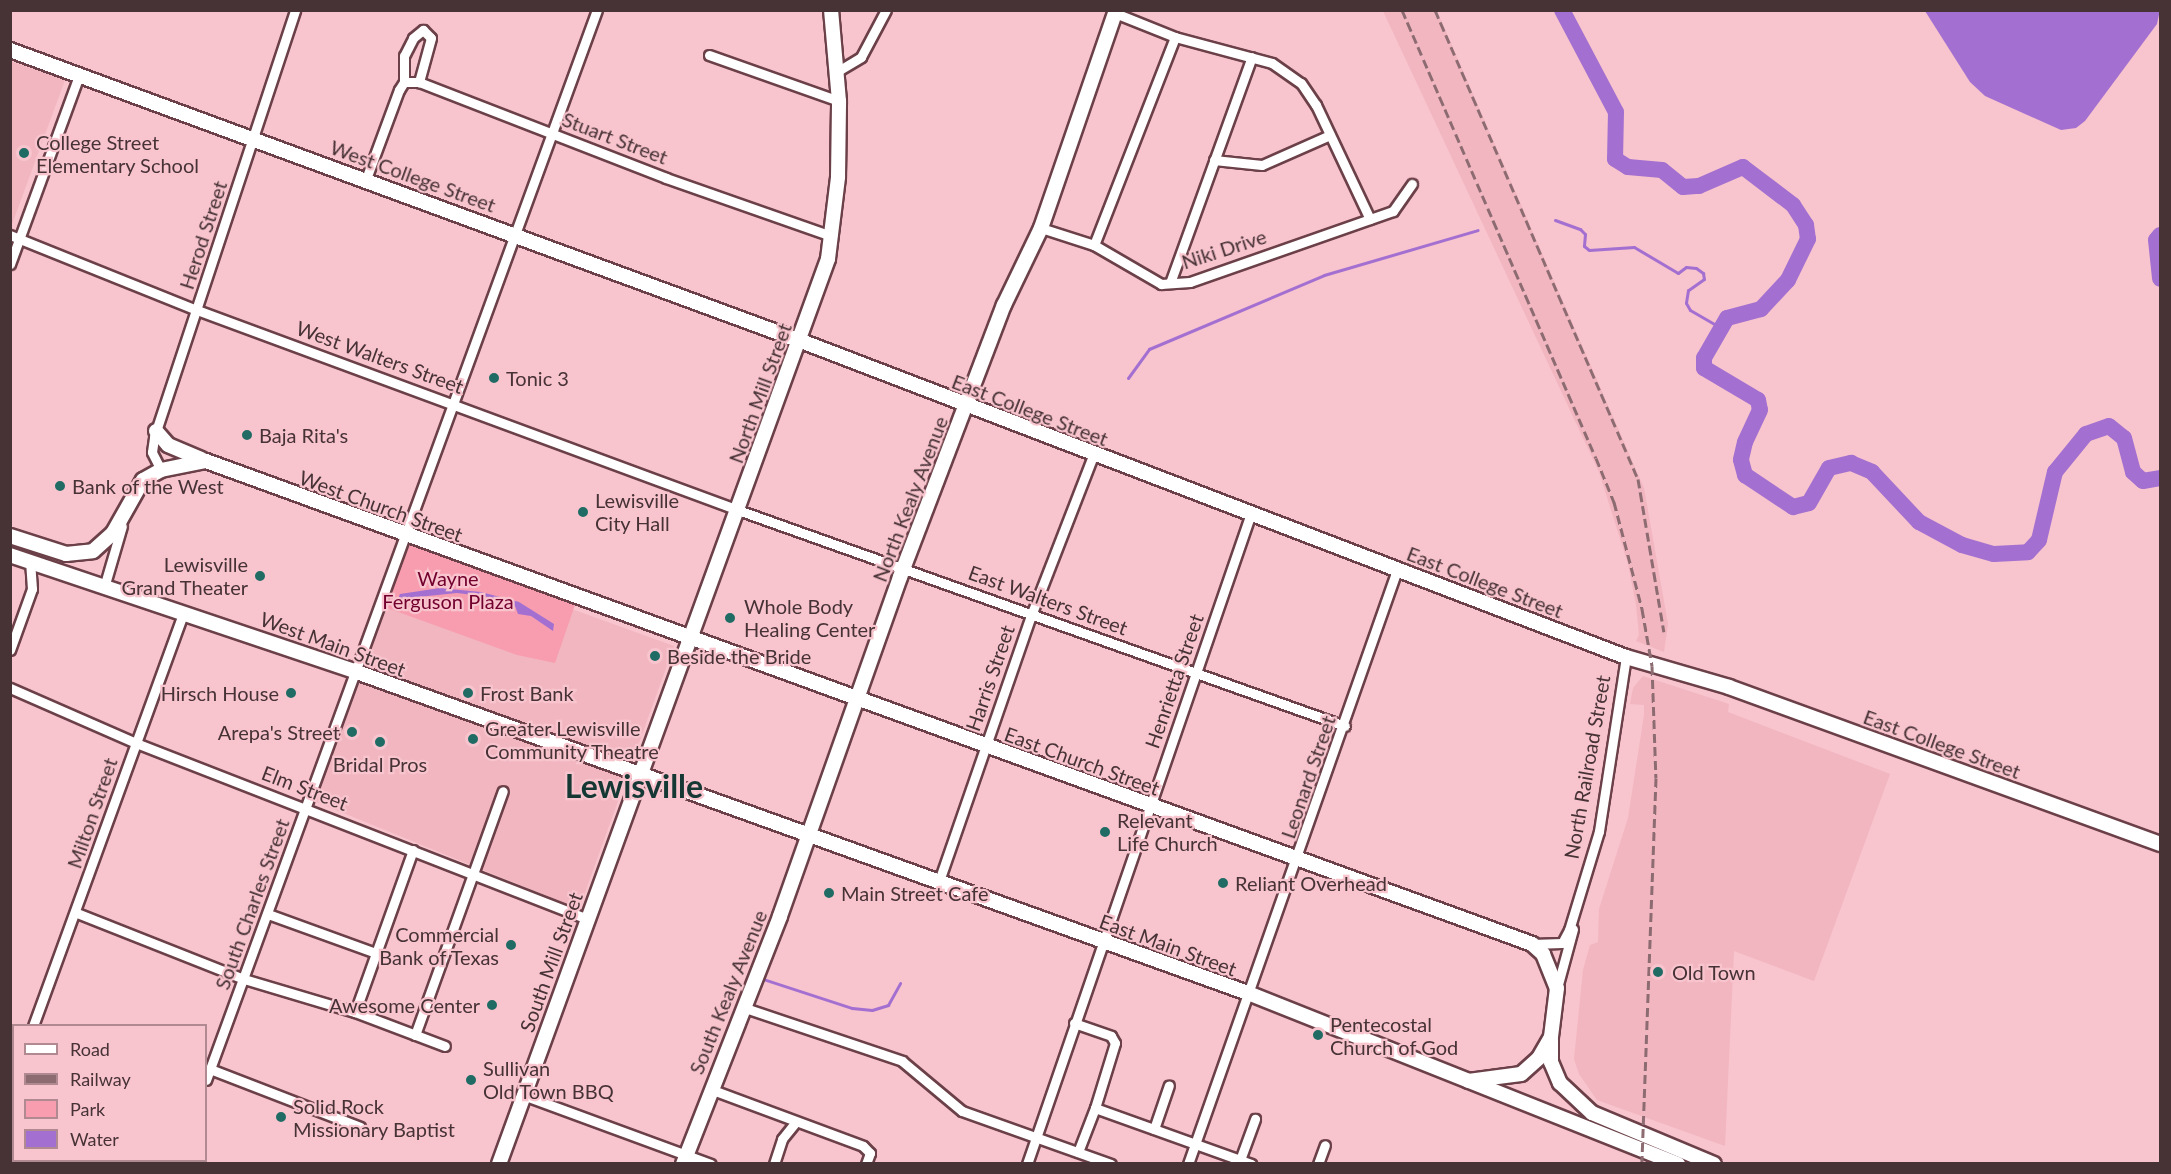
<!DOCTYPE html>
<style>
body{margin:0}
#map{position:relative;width:2171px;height:1174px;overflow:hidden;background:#f8c4cd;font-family:Lato,sans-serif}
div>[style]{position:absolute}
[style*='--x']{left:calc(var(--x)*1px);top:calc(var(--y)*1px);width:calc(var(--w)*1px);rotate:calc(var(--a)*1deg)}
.built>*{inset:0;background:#f2b6c0}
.green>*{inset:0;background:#f79daf}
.water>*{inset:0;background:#a370d1}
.stream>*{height:3px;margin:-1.5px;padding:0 1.5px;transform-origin:1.5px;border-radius:1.5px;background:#a370d1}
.river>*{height:16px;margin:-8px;padding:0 8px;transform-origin:8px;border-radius:8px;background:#a370d1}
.roads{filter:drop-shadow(2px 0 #6b4048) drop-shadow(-2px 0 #6b4048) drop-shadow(0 2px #6b4048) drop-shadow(0 -2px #6b4048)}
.street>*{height:9px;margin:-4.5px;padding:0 4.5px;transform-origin:4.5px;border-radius:4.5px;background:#fff}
.secondary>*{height:14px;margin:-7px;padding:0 7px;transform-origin:7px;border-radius:7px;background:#fff}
.rail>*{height:3px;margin-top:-1.5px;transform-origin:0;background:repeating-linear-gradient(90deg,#8c6b71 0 9px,transparent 0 13.5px)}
.dots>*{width:16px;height:16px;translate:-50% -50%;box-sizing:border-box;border:3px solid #f8c4cd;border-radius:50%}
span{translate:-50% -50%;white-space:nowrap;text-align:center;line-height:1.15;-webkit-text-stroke:4.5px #f8c4cd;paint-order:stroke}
.street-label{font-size:20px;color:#473236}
.poi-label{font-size:20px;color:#473236}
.left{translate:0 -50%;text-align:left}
.right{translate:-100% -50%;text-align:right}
.park-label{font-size:20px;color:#72002e}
.town-label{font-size:32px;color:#163834;font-weight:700}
.frame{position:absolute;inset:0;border:12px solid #473236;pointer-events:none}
.legend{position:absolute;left:12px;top:1024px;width:195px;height:138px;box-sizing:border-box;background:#f8c4cd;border:2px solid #b18a91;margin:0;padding:8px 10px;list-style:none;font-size:18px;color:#473236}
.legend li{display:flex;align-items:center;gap:12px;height:30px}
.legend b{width:30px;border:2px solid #b18a91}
</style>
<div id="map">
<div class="built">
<i style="clip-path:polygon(1383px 11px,1437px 11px,1644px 488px,1668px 624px,1664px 652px,1636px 641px,1639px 635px,1636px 605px,1628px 564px,1599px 472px)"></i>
<i style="clip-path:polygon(10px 61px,65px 80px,11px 227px,10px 226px)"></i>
<i style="clip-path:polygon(408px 550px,674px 646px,579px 909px,314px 801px)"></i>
<i style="clip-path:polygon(1643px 676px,1729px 704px,1728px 712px,1890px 774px,1814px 981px,1734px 951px,1725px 1146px,1597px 1100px,1579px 1074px,1574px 1059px,1583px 970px,1590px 945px,1598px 942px,1599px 909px,1628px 818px,1644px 715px,1644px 705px,1630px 704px,1633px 688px)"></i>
</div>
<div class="green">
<i style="clip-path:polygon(404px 535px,577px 599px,555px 663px,517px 655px,379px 605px)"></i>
</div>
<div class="water">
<i style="clip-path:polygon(2160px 10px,2157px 24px,2085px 121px,2076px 128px,2061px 130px,1985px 96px,1970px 82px,1925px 11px)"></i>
<i style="clip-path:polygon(440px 588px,481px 592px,519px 602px,554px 624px,553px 631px,531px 616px,518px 614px,515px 606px,489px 597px,457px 593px,398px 599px,400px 594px)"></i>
</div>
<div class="stream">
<i style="--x:1555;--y:220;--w:27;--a:20"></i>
<i style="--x:1580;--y:229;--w:7;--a:45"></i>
<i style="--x:1585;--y:234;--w:12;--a:95"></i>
<i style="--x:1584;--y:246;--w:6;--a:39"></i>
<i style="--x:1589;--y:250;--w:45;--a:-3.8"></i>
<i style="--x:1634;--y:247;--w:51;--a:30.6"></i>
<i style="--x:1678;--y:273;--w:10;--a:-37"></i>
<i style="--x:1686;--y:267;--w:10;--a:6"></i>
<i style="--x:1696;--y:268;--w:9;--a:36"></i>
<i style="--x:1703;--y:273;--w:6;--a:81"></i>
<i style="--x:1704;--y:279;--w:19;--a:145"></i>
<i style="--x:1688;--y:290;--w:13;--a:99"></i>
<i style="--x:1686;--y:303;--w:8;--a:60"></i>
<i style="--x:1690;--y:310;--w:34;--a:30"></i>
<i style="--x:1128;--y:378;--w:36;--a:-54"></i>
<i style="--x:1149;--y:349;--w:190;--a:-22.9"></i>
<i style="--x:1324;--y:275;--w:160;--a:-16.3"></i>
<i style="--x:760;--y:978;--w:97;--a:18.1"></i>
<i style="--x:852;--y:1008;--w:20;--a:6"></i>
<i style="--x:872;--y:1010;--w:17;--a:-17"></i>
<i style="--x:888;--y:1005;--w:25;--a:-61"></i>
</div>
<div class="river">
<i style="--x:1562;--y:10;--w:115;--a:62.1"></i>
<i style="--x:1616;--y:112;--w:47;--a:91.2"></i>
<i style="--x:1615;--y:159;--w:15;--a:32"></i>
<i style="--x:1628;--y:167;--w:34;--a:5"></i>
<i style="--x:1662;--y:170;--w:27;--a:39"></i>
<i style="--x:1683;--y:187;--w:16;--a:-4"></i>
<i style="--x:1699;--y:186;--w:48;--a:-23.4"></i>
<i style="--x:1743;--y:167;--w:63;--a:37.2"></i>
<i style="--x:1793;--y:205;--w:24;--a:57"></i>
<i style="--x:1806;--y:225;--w:14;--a:82"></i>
<i style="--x:1808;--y:239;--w:46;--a:116"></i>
<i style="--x:1788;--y:280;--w:40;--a:133"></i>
<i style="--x:1761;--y:309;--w:35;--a:165"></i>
<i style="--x:1727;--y:318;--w:46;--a:119.9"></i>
<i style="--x:1704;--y:358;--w:10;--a:90"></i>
<i style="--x:1704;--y:368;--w:63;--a:30.7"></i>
<i style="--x:1758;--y:400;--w:10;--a:79"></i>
<i style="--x:1760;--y:410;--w:35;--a:115"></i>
<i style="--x:1745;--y:442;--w:18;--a:103"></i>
<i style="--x:1741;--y:460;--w:16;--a:75"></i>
<i style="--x:1745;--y:475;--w:58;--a:33.7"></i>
<i style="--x:1793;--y:507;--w:16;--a:-14"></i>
<i style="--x:1809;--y:503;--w:40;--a:-60.3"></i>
<i style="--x:1829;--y:468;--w:23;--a:-13"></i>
<i style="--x:1851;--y:463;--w:23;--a:23"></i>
<i style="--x:1872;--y:472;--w:69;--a:46.8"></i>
<i style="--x:1919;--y:522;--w:49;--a:28.1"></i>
<i style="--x:1962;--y:545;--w:33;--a:16"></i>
<i style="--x:1994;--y:554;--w:34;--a:-3"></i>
<i style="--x:2028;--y:552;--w:16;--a:-47"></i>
<i style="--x:2039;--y:540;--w:70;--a:-76.8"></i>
<i style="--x:2055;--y:472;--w:49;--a:-50.8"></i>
<i style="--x:2086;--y:434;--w:24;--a:-19"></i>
<i style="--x:2109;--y:426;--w:19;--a:39"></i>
<i style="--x:2124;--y:438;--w:35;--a:75"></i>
<i style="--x:2133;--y:472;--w:13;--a:42"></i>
<i style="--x:2143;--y:481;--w:17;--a:-10"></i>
<i style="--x:2160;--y:235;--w:6;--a:129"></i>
<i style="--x:2156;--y:240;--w:39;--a:84"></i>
</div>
<div class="roads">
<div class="street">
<i style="--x:1115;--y:13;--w:65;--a:21.8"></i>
<i style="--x:1175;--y:37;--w:100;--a:15"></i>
<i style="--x:1272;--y:63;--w:35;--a:35"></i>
<i style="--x:1301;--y:83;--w:27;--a:56"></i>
<i style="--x:1316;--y:105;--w:126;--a:64.7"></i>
<i style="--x:709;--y:55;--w:138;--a:19.5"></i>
<i style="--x:838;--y:71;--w:27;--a:-31"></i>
<i style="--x:861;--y:57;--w:53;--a:-62"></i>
<i style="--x:404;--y:82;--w:26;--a:-90"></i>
<i style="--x:404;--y:56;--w:20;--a:-63"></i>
<i style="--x:413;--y:38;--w:13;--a:-39"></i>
<i style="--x:423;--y:30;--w:11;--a:45"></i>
<i style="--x:431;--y:38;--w:46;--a:105.3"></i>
<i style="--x:1214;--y:160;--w:48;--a:5.9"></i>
<i style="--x:1262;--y:165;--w:74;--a:-23.8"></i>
<i style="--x:366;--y:179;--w:95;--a:-69.7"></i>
<i style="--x:399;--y:90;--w:9;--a:-58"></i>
<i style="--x:404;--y:82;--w:15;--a:0"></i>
<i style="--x:419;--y:82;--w:265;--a:21.2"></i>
<i style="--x:666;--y:178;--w:176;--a:19.3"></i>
<i style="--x:1041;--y:228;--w:56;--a:17.8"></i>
<i style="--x:1094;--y:245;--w:78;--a:30.2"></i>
<i style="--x:1161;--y:284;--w:29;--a:-4"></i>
<i style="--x:1190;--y:282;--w:215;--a:-19.3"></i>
<i style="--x:1393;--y:211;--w:33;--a:-55"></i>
<i style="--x:10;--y:235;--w:201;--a:21.9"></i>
<i style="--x:197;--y:310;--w:577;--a:20.29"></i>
<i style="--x:738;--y:510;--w:644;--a:19.59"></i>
<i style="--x:1094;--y:245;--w:223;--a:-68.7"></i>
<i style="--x:10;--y:264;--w:201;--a:-69.9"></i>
<i style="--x:1170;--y:283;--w:240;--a:-70.1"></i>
<i style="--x:161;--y:470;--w:20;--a:-117"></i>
<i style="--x:152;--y:452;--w:15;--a:-82"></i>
<i style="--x:154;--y:437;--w:450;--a:-71.7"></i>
<i style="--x:105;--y:584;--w:60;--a:-73.7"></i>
<i style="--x:10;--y:650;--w:65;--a:-70.2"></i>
<i style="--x:32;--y:589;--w:26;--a:-94"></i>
<i style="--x:10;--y:688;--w:137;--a:23.6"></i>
<i style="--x:136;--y:743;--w:485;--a:21.3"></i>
<i style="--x:939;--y:881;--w:284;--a:-70.9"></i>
<i style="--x:1032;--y:613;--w:168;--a:-68.8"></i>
<i style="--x:77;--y:913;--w:180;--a:21.6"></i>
<i style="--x:244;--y:979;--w:116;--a:16.6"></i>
<i style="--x:355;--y:1012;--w:96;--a:20.7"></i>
<i style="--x:268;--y:914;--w:115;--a:19.9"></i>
<i style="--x:1532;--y:944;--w:30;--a:-2"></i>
<i style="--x:1562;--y:943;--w:15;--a:-62"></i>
<i style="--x:1569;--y:930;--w:103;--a:-73.1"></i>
<i style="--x:1599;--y:831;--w:176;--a:-81.2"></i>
<i style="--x:1557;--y:988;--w:61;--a:-74.8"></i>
<i style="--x:742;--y:1007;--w:169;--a:18.6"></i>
<i style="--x:902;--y:1061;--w:78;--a:39.8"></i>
<i style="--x:962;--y:1111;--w:158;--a:19.6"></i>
<i style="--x:355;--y:1012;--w:172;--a:-70.3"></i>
<i style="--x:1074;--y:1023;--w:39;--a:19"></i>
<i style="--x:1111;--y:1036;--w:8;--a:60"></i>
<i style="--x:1115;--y:1043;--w:68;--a:107.1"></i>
<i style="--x:1095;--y:1108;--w:166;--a:19.7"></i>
<i style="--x:33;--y:1026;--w:441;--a:-70"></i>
<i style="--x:415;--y:1035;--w:259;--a:-70.2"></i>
<i style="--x:210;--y:1069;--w:161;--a:21.1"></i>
<i style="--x:206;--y:1080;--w:1139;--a:-69.93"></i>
<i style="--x:10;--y:1085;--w:9;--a:-63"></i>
<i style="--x:710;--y:1089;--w:163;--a:20.4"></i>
<i style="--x:863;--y:1146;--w:10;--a:45"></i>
<i style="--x:870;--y:1153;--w:12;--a:110"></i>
<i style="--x:523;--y:1095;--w:200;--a:20.2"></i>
<i style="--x:10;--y:1111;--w:4;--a:14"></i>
<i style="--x:1154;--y:1129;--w:46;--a:-71.2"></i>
<i style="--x:1078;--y:1152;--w:47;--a:-68.9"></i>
<i style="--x:140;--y:1160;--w:9;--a:27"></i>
<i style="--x:1240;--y:1160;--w:44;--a:-69.9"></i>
<i style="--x:174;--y:1164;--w:4;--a:-76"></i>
<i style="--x:774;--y:1164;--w:26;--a:-72"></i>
<i style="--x:782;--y:1139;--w:21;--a:-51"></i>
<i style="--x:1027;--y:1164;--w:685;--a:-71.01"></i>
<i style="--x:1188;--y:1164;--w:630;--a:-70.62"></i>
<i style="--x:1318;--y:1164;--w:20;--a:-70"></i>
</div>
<div class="secondary">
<i style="--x:10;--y:50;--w:843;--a:20.2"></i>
<i style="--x:801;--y:341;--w:883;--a:20.96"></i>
<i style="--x:1626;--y:657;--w:107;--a:16.2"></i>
<i style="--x:1729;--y:687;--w:459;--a:20"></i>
<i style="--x:156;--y:431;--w:18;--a:49"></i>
<i style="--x:168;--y:445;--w:36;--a:23"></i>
<i style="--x:10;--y:536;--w:59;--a:17.8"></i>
<i style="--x:66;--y:554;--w:27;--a:-6"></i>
<i style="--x:93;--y:551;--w:27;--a:-42"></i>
<i style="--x:113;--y:533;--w:61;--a:-60.5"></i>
<i style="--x:143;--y:480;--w:21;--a:-29"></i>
<i style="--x:161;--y:470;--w:46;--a:-11.3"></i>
<i style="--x:206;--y:461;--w:1411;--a:20.01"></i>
<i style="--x:1532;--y:944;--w:15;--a:42"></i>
<i style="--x:1543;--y:954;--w:37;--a:68"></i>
<i style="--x:1557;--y:988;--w:49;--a:97"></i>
<i style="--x:1551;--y:1037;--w:24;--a:120"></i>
<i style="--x:1539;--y:1058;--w:24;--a:138"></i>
<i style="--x:1521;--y:1074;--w:53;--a:172.5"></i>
<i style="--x:10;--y:555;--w:363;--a:18.6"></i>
<i style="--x:354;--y:671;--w:950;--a:19.81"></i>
<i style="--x:1248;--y:993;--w:463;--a:21.7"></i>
<i style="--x:1551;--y:1040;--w:22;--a:90"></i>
<i style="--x:1551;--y:1062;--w:23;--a:67"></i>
<i style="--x:1560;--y:1083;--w:44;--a:43.2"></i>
<i style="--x:1592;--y:1113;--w:132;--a:22.7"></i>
<i style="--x:499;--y:1164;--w:963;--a:-70.02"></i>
<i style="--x:828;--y:259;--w:83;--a:-83"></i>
<i style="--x:838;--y:177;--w:76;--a:-89.2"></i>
<i style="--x:839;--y:101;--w:91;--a:-95"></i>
<i style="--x:683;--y:1164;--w:266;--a:-68.6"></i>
<i style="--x:780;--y:916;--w:360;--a:-70.5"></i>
<i style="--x:900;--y:577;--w:291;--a:-69.1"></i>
<i style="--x:1004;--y:305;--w:85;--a:-64.3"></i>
<i style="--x:1041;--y:228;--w:231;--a:-71"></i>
</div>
</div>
<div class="rail">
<i style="--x:1402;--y:10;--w:488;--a:66.6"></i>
<i style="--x:1596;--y:458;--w:48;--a:67.8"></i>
<i style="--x:1614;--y:502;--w:111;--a:75.3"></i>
<i style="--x:1642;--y:609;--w:58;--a:80"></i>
<i style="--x:1652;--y:666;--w:112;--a:88"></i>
<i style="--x:1656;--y:778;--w:386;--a:92.1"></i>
<i style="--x:1435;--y:10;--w:511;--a:66.6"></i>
<i style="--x:1638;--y:479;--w:155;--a:80.4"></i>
</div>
<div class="dots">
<i style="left:24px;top:153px;background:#216b65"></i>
<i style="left:494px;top:378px;background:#216b65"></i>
<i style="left:247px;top:435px;background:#216b65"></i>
<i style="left:60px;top:486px;background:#216b65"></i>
<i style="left:583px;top:512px;background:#216b65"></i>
<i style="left:260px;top:576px;background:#216b65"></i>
<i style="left:730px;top:618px;background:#216b65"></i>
<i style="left:655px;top:656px;background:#216b65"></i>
<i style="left:291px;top:693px;background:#216b65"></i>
<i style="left:468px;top:693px;background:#216b65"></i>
<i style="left:352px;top:732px;background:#216b65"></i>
<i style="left:473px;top:739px;background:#216b65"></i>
<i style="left:380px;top:742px;background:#216b65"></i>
<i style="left:1105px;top:832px;background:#216b65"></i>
<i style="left:1223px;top:883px;background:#216b65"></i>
<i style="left:829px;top:893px;background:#216b65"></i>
<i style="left:511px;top:945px;background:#216b65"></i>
<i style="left:1658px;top:972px;background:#216b65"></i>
<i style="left:492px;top:1005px;background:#216b65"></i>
<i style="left:1318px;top:1035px;background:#216b65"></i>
<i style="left:471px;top:1080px;background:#216b65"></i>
<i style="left:281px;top:1117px;background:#216b65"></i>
</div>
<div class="street-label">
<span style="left:615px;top:138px;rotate:21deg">Stuart Street</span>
<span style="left:413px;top:176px;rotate:20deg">West College Street</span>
<span style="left:203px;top:235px;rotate:-72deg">Herod Street</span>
<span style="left:1224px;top:249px;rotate:-18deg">Niki Drive</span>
<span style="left:380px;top:357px;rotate:20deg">West Walters Street</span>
<span style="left:760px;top:393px;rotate:-70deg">North Mill Street</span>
<span style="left:1030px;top:410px;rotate:21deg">East College Street</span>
<span style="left:910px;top:499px;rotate:-69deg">North Kealy Avenue</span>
<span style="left:381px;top:506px;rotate:20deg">West Church Street</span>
<span style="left:1485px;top:582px;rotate:21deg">East College Street</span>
<span style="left:1048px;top:600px;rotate:20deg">East Walters Street</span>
<span style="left:333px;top:644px;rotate:20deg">West Main Street</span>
<span style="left:990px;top:678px;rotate:-71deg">Harris Street</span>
<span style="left:1174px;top:681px;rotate:-71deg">Henrietta Street</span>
<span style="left:1942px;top:744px;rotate:20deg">East College Street</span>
<span style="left:1082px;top:761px;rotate:20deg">East Church Street</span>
<span style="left:1587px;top:767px;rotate:-80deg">North Railroad Street</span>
<span style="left:1308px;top:777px;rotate:-71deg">Leonard Street</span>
<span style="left:305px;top:788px;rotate:21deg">Elm Street</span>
<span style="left:92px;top:813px;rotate:-71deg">Milton Street</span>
<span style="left:252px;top:904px;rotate:-70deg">South Charles Street</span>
<span style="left:1168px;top:945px;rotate:20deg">East Main Street</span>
<span style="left:551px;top:962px;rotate:-70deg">South Mill Street</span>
<span style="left:728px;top:992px;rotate:-68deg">South Kealy Avenue</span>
</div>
<div class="poi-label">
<span class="left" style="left:36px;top:154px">College Street<br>Elementary School</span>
<span class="left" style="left:506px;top:378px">Tonic 3</span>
<span class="left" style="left:259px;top:435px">Baja Rita's</span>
<span class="left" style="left:72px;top:486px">Bank of the West</span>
<span class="left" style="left:595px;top:512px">Lewisville<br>City Hall</span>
<span class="right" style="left:248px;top:576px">Lewisville<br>Grand Theater</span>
<span class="left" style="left:744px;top:618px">Whole Body<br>Healing Center</span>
<span class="left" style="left:667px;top:656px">Beside the Bride</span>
<span class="right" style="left:279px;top:693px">Hirsch House</span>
<span class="left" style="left:480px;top:693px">Frost Bank</span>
<span class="left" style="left:485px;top:740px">Greater Lewisville<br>Community Theatre</span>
<span class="right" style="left:340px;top:732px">Arepa's Street</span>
<span style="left:380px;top:764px">Bridal Pros</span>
<span class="left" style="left:1117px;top:832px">Relevant<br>Life Church</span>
<span class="left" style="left:1235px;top:883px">Reliant Overhead</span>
<span class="left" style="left:841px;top:893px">Main Street Cafe</span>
<span class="right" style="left:499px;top:946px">Commercial<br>Bank of Texas</span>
<span class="left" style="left:1672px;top:972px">Old Town</span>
<span class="right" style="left:480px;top:1005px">Awesome Center</span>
<span class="left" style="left:1330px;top:1036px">Pentecostal<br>Church of God</span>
<span class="left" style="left:483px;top:1080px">Sullivan<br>Old Town BBQ</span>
<span class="left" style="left:293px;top:1118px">Solid Rock<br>Missionary Baptist</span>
</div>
<div class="park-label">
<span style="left:448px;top:590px">Wayne<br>Ferguson Plaza</span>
</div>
<div class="town-label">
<span style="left:634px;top:786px">Lewisville</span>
</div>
<div class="frame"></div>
<ul class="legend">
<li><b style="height:8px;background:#fff"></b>Road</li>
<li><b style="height:8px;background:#8c6b71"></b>Railway</li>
<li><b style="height:16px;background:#f79daf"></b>Park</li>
<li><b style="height:16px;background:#a370d1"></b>Water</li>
</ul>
</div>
